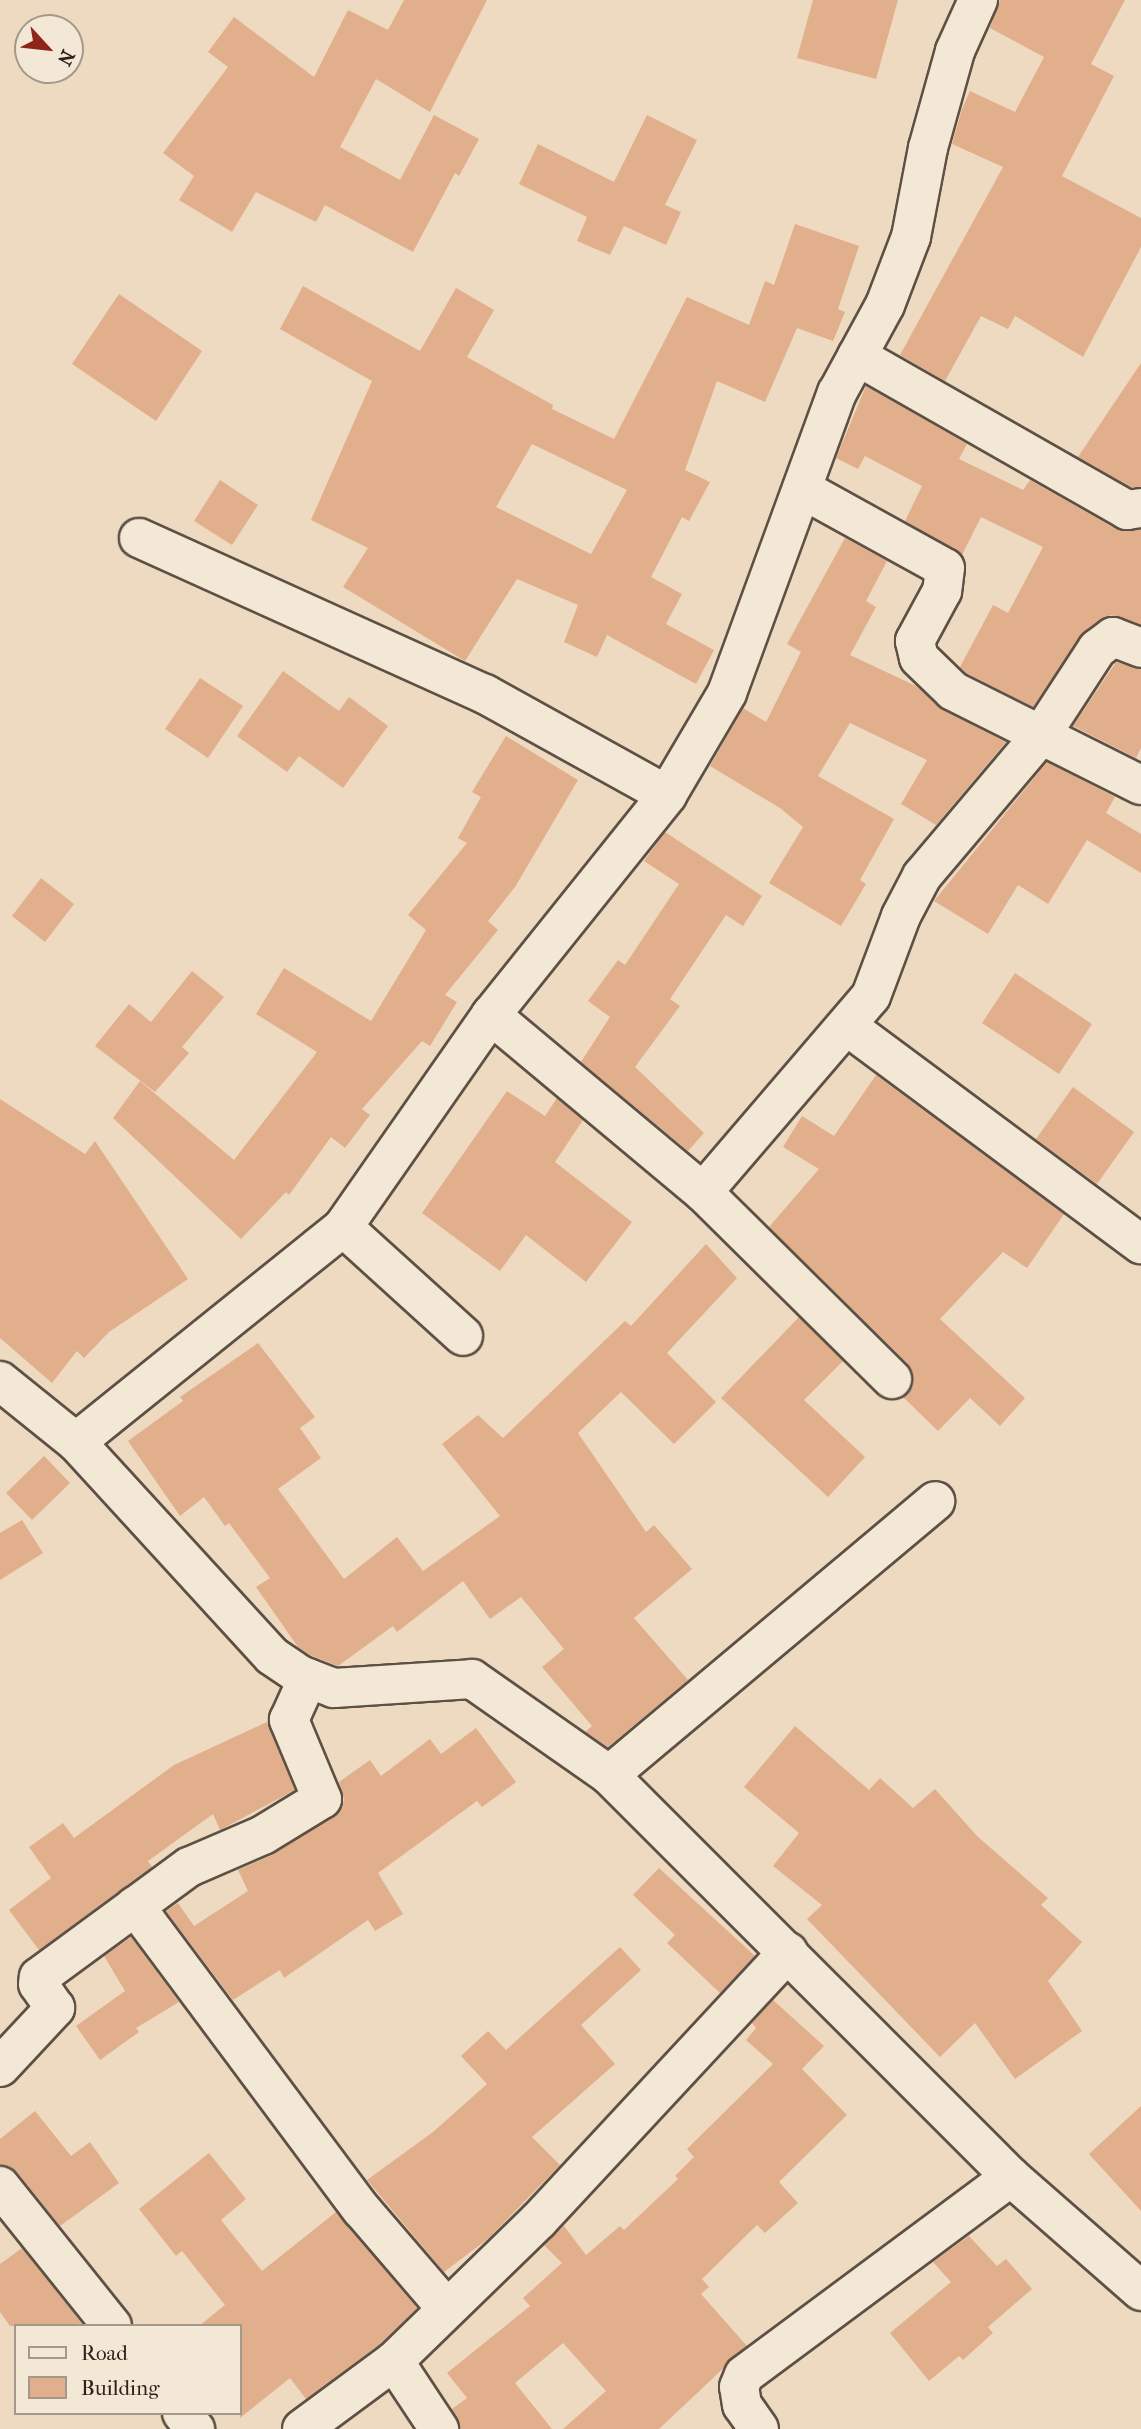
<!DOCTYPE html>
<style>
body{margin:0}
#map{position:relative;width:1141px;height:2429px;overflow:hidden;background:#eddac0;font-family:"IM FELL French Canon",serif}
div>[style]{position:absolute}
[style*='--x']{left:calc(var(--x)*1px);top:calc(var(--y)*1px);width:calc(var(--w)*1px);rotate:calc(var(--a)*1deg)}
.building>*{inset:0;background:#e2af8c}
.roads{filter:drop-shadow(2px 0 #5d5044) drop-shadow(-2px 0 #5d5044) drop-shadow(0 2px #5d5044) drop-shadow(0 -2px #5d5044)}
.minor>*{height:38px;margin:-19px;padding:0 19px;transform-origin:19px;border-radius:19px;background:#f3e7d6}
span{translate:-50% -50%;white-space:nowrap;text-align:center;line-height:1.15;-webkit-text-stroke:7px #f3e7d6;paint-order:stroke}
.legend{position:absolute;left:14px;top:2324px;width:228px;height:91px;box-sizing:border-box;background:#f3e7d6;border:2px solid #a4988b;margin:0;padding:9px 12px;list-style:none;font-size:21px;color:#2d221b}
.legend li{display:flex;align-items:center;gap:14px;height:35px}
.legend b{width:35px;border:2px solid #a4988b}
.north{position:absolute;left:14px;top:14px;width:70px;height:70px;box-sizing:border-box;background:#f3e7d6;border:2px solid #a4988b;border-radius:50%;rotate:117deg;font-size:19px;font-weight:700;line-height:28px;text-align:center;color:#2d221b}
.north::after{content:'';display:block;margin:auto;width:24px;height:32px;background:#8f2418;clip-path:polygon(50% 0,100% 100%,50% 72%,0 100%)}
</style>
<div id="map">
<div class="building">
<i style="clip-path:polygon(404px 0,487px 0,430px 112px,376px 79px,340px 147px,400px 180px,434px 115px,479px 139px,459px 176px,455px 173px,413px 252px,325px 205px,316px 222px,256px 192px,232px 232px,179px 200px,194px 176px,163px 153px,228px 67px,208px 52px,234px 17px,314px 77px,348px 10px,388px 30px)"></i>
<i style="clip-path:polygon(813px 0,898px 0,876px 79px,797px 58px)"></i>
<i style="clip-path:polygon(1000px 0,1125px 0,1091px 64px,1114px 76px,1062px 176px,1141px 218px,1141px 247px,1083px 357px,1015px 316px,1008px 329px,981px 316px,945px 381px,900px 355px,1003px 167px,952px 144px,962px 109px,970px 91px,1015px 112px,1044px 57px,990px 28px)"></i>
<i style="clip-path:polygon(647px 115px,697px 140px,665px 205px,681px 212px,666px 245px,624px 226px,610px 255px,577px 241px,587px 217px,519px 184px,538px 144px,614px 182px)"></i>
<i style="clip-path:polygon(evenodd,795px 224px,859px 246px,838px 309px,845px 312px,833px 341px,797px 328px,765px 402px,717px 381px,685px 470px,710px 482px,689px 521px,682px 517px,651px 577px,682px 594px,666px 624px,714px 650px,696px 684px,607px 635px,597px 657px,564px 642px,578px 605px,517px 579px,465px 661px,343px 587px,368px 548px,311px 520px,372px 381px,280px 329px,303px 286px,420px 351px,456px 288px,494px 310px,467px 357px,553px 405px,552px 409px,614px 439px,687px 297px,749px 325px,765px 281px,774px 285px,795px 224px,532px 444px,627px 490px,591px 554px,496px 507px,532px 444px)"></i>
<i style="clip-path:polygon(119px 294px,202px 351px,156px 421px,72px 364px)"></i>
<i style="clip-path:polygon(1141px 363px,1141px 487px,1131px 487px,1078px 457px)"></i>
<i style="clip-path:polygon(866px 386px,967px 444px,959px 459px,1023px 490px,1030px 480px,1116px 529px,1141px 530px,1141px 625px,1111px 615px,1084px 632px,1033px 707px,966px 673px,960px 667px,993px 605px,1008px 613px,1043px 547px,981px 517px,962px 555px,905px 521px,922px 486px,865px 456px,858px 469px,836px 458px)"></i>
<i style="clip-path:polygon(220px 480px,258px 505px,232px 545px,194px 521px)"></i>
<i style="clip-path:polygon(845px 538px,887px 561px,866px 601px,876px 607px,850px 655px,916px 686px,943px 710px,1006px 742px,936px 825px,901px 804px,927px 760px,850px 723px,818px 776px,894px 819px,860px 880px,866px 884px,841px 926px,769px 883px,803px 827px,780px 808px,710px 766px,743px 708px,766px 722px,801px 652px,787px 644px)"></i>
<i style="clip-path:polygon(1116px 662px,1141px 669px,1141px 748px,1136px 758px,1073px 726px)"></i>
<i style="clip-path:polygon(283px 671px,339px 711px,349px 697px,388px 726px,343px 788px,299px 756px,287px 772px,237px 736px)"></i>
<i style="clip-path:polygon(200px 678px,243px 706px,208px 758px,165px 729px)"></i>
<i style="clip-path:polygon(506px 736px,578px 780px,515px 887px,488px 921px,498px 930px,445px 995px,457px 1002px,430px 1046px,422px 1041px,362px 1109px,370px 1115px,345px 1148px,331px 1137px,289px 1195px,286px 1192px,241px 1239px,113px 1118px,140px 1081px,234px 1160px,317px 1052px,256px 1014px,284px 968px,371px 1021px,426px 930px,408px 915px,467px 843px,458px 838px,481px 797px,472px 792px)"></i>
<i style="clip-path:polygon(1047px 762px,1115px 797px,1106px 813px,1141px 834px,1141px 873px,1087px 840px,1048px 904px,1018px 885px,988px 934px,934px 901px)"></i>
<i style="clip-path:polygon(665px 832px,762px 896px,743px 926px,726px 915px,670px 999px,680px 1006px,635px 1067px,704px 1133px,688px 1151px,581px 1062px,610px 1017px,588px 1001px,618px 960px,625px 965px,679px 884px,644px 861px)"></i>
<i style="clip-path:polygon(41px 878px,74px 904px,45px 942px,12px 916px)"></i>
<i style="clip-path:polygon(192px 971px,224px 997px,182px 1047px,189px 1053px,155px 1092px,95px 1046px,129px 1004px,151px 1022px)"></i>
<i style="clip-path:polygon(1015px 973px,1092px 1024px,1059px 1074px,982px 1023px)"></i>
<i style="clip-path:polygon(876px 1075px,1064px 1214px,1027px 1268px,1003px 1252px,940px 1319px,1025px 1398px,1000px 1426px,970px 1398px,938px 1431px,903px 1397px,913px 1384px,907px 1363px,769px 1227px,819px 1169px,783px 1147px,802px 1116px,834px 1136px)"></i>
<i style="clip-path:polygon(1073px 1087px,1134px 1132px,1097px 1184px,1036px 1139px)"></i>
<i style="clip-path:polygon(507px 1091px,545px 1116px,557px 1098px,583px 1120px,555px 1162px,632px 1222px,586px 1282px,526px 1235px,500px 1271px,422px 1213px)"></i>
<i style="clip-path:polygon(0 1099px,85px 1154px,95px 1141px,188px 1279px,109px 1332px,84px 1358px,77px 1351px,52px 1383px,0 1338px)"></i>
<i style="clip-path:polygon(706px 1244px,737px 1278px,667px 1353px,716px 1402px,674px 1444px,621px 1392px,578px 1433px,646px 1532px,654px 1525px,692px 1569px,634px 1618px,688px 1680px,608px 1747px,585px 1732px,592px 1726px,542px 1667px,564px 1649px,521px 1597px,490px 1619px,463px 1581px,397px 1632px,393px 1626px,338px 1666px,310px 1655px,298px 1647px,256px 1587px,270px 1578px,229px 1523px,225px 1526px,204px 1497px,180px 1516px,128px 1441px,183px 1401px,180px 1397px,258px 1343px,315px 1417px,300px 1428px,321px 1458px,278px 1489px,344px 1579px,397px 1537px,423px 1571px,500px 1516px,442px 1444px,478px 1415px,503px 1438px,625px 1321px,631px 1326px)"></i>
<i style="clip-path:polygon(799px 1317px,843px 1361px,804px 1400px,865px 1457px,828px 1497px,721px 1398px)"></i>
<i style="clip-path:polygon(44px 1456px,70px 1483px,32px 1520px,6px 1493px)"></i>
<i style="clip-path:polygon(22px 1520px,43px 1553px,0 1580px,0 1533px)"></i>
<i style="clip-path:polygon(267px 1722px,295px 1790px,220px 1830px,213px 1814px,148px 1861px,152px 1867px,39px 1950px,9px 1910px,51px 1878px,29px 1847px,63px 1823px,74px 1838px,174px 1765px)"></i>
<i style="clip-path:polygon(795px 1726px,869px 1790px,880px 1778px,913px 1808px,935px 1789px,977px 1836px,1048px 1898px,1041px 1905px,1082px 1942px,1048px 1981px,1082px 2031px,1015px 2079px,975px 2023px,940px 2057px,807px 1919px,822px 1905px,773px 1866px,799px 1833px,744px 1787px)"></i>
<i style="clip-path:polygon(476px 1728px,516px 1782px,482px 1807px,477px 1801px,378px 1873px,403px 1914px,375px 1931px,368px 1920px,284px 1978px,280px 1970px,233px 2000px,166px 1911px,178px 1903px,194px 1926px,248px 1891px,238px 1870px,274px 1854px,340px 1811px,344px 1800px,339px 1782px,370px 1760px,381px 1776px,430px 1739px,441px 1754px)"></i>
<i style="clip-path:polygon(659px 1868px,755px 1956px,720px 1993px,667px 1943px,675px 1935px,633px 1895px)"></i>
<i style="clip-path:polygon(131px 1937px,179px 2002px,136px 2028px,139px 2032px,100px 2060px,76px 2026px,125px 1991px,104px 1956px)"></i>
<i style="clip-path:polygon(620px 1947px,641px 1970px,581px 2025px,615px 2064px,532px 2137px,560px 2165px,489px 2238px,444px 2272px,367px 2180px,433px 2132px,487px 2084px,461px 2056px,488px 2031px,506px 2050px)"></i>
<i style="clip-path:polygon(773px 2000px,824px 2046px,802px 2069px,847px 2115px,779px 2182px,798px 2203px,765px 2233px,757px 2225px,702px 2279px,709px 2287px,701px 2294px,747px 2346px,659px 2429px,563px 2429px,606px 2391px,563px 2343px,515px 2383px,552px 2429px,461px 2429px,452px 2409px,467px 2398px,447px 2373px,530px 2306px,523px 2298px,562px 2263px,544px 2245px,564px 2226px,586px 2255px,620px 2226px,624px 2230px,678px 2179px,675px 2176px,694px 2157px,687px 2149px,773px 2064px,746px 2040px,756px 2028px,752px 2023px)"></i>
<i style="clip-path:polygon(1141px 2106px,1141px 2211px,1089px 2154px)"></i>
<i style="clip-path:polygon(35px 2111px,71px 2156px,90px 2142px,119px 2183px,60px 2226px,17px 2172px,0 2165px,0 2139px)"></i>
<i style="clip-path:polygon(209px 2153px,246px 2199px,221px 2220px,262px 2271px,336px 2212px,417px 2308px,380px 2344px,306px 2399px,290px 2378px,240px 2418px,240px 2326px,199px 2326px,225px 2305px,182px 2251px,176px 2256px,139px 2209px)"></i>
<i style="clip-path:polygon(969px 2236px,997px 2266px,1006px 2259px,1032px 2289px,988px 2327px,993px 2333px,963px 2360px,959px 2356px,929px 2381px,890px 2333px,951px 2282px,933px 2262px)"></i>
<i style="clip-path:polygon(22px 2248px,84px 2326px,10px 2326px,0 2312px,0 2264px)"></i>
</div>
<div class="roads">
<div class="minor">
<i style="--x:857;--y:356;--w:311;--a:29.7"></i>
<i style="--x:1127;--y:510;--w:14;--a:-8"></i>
<i style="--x:802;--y:489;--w:163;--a:28.9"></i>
<i style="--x:945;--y:568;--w:23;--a:97"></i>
<i style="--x:942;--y:591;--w:57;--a:118.4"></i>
<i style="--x:915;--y:641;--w:17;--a:77"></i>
<i style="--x:919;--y:658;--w:47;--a:44.1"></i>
<i style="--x:953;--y:691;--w:210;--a:26.6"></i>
<i style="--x:139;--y:538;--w:380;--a:24.3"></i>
<i style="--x:485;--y:694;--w:208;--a:29"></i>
<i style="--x:491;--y:1015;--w:276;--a:39.9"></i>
<i style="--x:703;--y:1192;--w:266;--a:44.7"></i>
<i style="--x:847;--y:1026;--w:366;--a:36.6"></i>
<i style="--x:703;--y:1192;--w:258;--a:-49.4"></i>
<i style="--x:871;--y:996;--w:85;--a:-69.4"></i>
<i style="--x:901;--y:916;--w:45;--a:-62.3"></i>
<i style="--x:922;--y:876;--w:185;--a:-49.8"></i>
<i style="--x:1041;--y:735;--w:103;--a:-56.9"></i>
<i style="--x:1097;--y:649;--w:20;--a:-37"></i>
<i style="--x:1113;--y:637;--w:30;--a:21"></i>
<i style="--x:343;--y:1227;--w:162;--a:42.2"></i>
<i style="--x:0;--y:1381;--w:97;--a:38.8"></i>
<i style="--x:76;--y:1442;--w:290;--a:47.5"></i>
<i style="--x:272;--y:1656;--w:34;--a:34"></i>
<i style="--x:300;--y:1675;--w:36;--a:21"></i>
<i style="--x:334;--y:1688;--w:138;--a:-3.7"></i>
<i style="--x:472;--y:1679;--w:167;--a:35"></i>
<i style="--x:609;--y:1775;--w:569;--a:45"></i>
<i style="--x:1011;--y:2177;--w:173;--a:41.2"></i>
<i style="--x:76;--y:1442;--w:343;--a:-38.8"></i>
<i style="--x:343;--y:1227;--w:259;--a:-55.1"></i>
<i style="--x:491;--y:1015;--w:282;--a:-51.3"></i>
<i style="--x:667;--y:795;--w:118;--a:-59.5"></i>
<i style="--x:727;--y:693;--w:320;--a:-69.9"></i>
<i style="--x:837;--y:393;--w:100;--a:-61.4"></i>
<i style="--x:885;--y:305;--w:73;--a:-69.1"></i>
<i style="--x:911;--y:237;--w:91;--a:-79.2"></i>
<i style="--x:928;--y:148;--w:101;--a:-74.4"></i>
<i style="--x:955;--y:51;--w:56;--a:-65.7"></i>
<i style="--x:609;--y:1775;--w:426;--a:-40"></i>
<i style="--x:135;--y:1906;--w:379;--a:53.3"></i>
<i style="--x:362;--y:2210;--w:130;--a:49.4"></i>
<i style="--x:0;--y:2067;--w:81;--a:-47"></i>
<i style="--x:55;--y:2008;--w:29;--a:-125"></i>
<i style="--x:38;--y:1984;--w:7;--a:-82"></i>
<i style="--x:39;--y:1977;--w:186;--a:-36.3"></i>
<i style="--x:189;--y:1867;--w:81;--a:-23.4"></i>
<i style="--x:263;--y:1835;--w:69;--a:-31.4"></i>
<i style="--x:322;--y:1799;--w:86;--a:-112.7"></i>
<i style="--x:289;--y:1720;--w:46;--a:-65.7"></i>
<i style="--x:0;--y:2186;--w:179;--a:51.3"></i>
<i style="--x:394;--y:2361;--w:82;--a:56.5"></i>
<i style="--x:182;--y:2413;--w:21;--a:51"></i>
<i style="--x:302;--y:2429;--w:114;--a:-36.5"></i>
<i style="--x:394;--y:2361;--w:202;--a:-44.2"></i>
<i style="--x:539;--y:2220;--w:366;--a:-47.1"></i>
<i style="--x:759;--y:2429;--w:29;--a:-125"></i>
<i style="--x:742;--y:2405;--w:18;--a:-99"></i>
<i style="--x:739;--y:2387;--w:13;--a:-67"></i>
<i style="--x:744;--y:2375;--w:332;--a:-36.6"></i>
</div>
</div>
<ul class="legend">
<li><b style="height:9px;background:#f3e7d6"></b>Road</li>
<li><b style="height:19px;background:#e2af8c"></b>Building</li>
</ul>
<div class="north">N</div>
</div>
